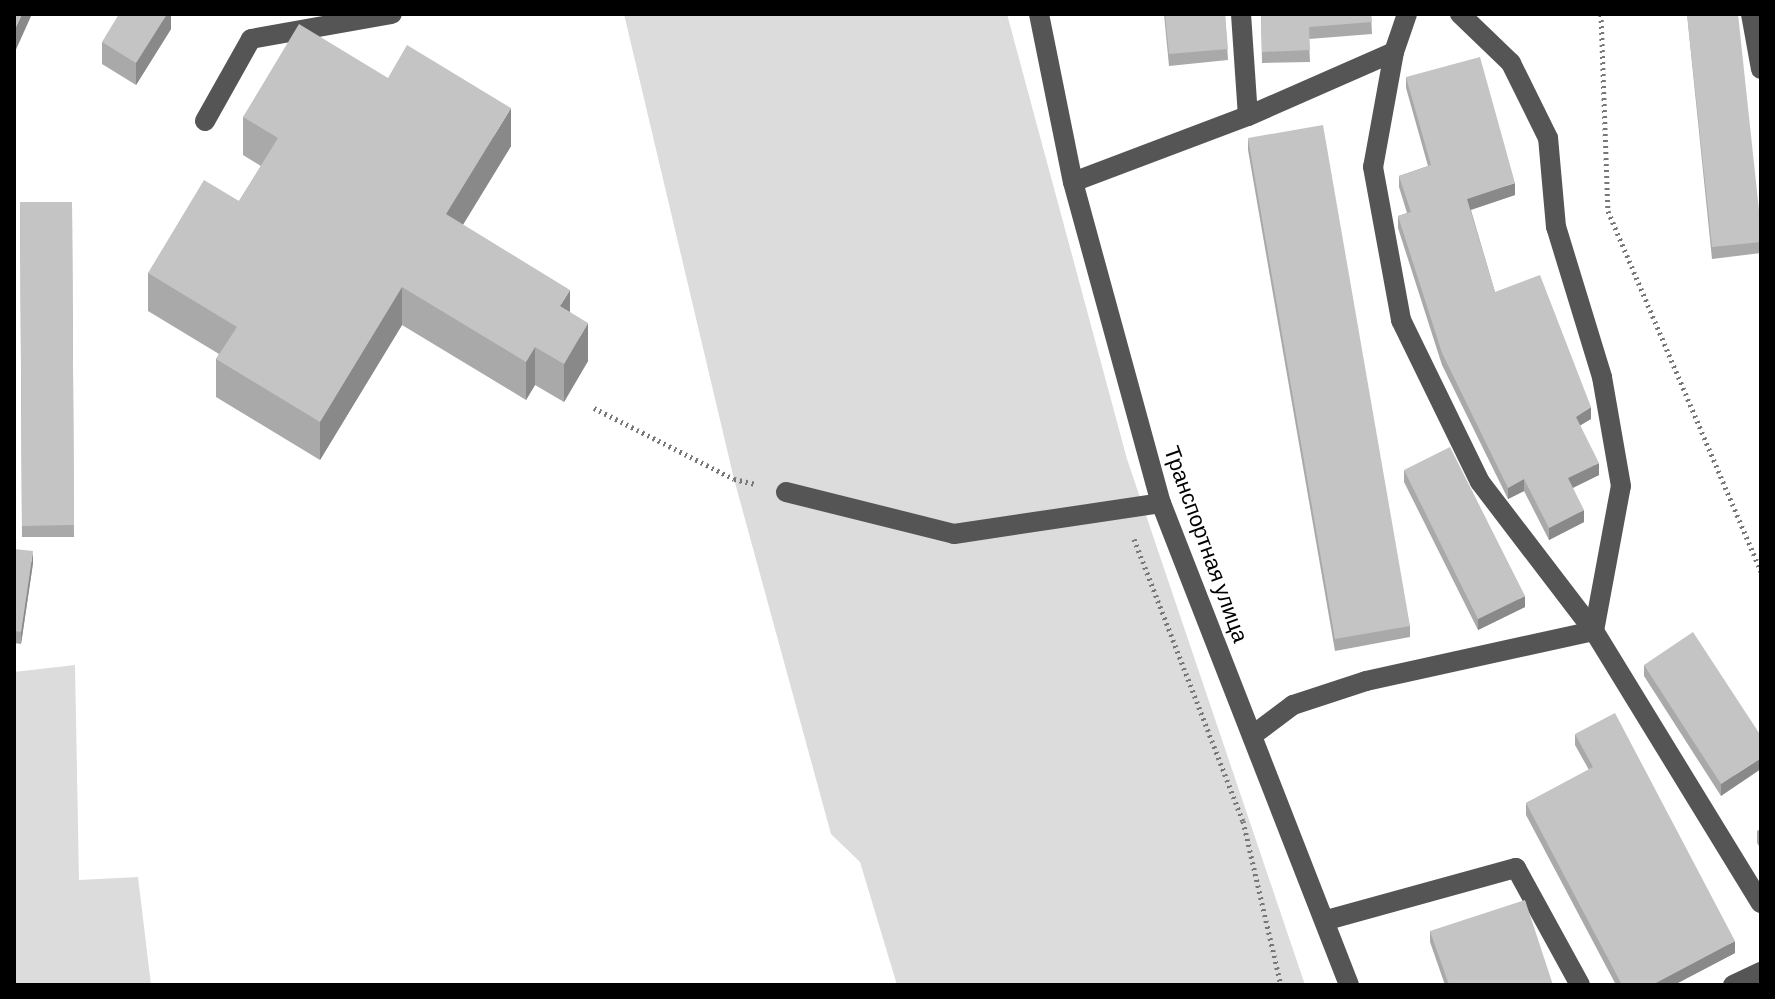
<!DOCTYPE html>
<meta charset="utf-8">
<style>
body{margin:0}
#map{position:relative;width:1775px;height:999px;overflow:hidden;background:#fff;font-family:Barlow,sans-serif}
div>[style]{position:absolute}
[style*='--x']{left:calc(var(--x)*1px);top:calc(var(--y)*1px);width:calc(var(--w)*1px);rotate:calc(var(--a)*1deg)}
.green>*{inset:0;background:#dcdcdc}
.path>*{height:5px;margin-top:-2.5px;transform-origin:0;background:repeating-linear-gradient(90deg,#777 0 2px,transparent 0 6px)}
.minor>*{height:20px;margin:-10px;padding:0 10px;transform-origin:10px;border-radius:10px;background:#555}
.wall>*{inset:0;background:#a9a9a9}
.shaded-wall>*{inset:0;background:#898989}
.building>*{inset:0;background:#c4c4c4}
span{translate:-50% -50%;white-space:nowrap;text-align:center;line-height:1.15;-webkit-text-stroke:6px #fff;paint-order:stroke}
.street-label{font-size:22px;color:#000}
.frame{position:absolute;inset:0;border:16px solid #000;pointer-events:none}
</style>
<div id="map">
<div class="green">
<i style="clip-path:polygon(624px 14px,1007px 14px,1127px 459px,1305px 985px,897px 985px,860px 862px,831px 834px,734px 479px)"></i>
<i style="clip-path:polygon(75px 665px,79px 880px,138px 877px,151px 985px,14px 985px,14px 672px)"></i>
</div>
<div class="path">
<i style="--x:1601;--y:14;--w:197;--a:88"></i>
<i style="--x:1608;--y:211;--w:392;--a:67"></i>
<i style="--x:594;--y:408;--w:157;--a:26.9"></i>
<i style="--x:734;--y:479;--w:22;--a:13"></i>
<i style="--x:1134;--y:539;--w:302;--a:68.9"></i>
<i style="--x:1243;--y:821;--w:168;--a:77"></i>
</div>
<div class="minor">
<i style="--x:1039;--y:14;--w:171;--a:78.6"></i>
<i style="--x:1073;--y:182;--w:333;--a:74.7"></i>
<i style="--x:1161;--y:503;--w:517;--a:68.69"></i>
<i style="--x:1241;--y:14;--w:102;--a:86.1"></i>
<i style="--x:1751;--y:14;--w:56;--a:79.7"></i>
<i style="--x:1394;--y:52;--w:117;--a:100.3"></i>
<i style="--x:1373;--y:167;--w:156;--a:79.6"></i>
<i style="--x:1401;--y:320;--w:180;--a:64"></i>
<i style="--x:1480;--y:482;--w:188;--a:52.6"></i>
<i style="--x:1594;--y:631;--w:319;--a:58.5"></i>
<i style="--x:205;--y:121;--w:94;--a:-60.7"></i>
<i style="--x:251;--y:39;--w:143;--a:-10.1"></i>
<i style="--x:1073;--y:182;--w:187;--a:-20.7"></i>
<i style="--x:1248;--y:116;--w:159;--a:-23.7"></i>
<i style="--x:1394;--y:52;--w:40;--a:-71.1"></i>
<i style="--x:786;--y:492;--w:173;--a:14"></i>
<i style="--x:954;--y:534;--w:209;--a:-8.5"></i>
<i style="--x:1253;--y:735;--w:50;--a:-36.9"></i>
<i style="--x:1293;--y:705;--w:77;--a:-18.2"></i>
<i style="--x:1366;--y:681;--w:233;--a:-12.4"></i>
<i style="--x:1594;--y:631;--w:147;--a:-79.5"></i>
<i style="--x:1621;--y:486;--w:111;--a:-99.9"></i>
<i style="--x:1602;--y:377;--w:157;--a:-107"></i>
<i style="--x:1556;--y:227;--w:89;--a:-95.1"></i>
<i style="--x:1548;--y:138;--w:84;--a:-116.3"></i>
<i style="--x:1511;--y:63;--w:71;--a:-136.1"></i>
<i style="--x:1327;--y:920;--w:196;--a:-15.4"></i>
<i style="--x:1516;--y:868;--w:133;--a:61.3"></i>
<i style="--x:1733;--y:985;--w:31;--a:-25"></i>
</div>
<div class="wall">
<i style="clip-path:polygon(171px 14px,171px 29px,136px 85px,102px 64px,102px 42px)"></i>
<i style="clip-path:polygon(1164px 14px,1225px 14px,1228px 60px,1169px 66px)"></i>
<i style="clip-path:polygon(1261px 14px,1371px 14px,1372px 34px,1309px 39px,1310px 62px,1262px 63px)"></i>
<i style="clip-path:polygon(1687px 14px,1761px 229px,1761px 253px,1712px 259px)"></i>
<i style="clip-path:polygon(1406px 77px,1515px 195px,1471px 210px,1495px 292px,1591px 419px,1580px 425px,1599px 475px,1573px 488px,1584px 522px,1549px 540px,1524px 491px,1508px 499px,1442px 365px,1398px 228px,1398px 216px,1407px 213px,1399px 187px,1399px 176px,1428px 166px,1406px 88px)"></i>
<i style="clip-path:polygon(388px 78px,511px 146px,463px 225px,570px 312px,588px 361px,564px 402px,535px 385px,526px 400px,402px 325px,320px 460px,216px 397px,216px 359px,219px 354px,148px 311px,148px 273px,239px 201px,261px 166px,243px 155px,243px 117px)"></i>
<i style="clip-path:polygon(1248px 138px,1410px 626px,1410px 637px,1335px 651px,1248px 150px)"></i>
<i style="clip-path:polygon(20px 202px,72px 202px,74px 537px,22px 537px)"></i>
<i style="clip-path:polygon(1404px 470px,1525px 607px,1478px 630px,1404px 482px)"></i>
<i style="clip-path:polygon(14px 549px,33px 563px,21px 644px,14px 643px)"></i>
<i style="clip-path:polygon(1644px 665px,1761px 736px,1721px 796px,1644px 676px)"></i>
<i style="clip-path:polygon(1575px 734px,1735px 953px,1674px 985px,1616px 985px,1526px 815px,1526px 803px,1589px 770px,1575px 745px)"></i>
<i style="clip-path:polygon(1761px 829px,1761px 849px,1757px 843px,1757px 831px)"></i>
<i style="clip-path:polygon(1430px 931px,1553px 985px,1445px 985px,1430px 942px)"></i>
</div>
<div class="shaded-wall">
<i style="clip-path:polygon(22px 14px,32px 14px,14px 54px,14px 31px)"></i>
<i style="clip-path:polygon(167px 14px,171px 14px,171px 29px,136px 85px,136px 63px)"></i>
<i style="clip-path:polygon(511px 108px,511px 146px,446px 252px,446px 214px)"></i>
<i style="clip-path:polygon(1515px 183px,1515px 195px,1467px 211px,1467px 199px)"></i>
<i style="clip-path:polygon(402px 287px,402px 325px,320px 460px,320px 422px)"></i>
<i style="clip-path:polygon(570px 290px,570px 328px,560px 306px)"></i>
<i style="clip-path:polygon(588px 323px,588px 361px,564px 402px,564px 364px)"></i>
<i style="clip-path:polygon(535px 347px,535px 385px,526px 400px,526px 362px)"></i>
<i style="clip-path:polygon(1591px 407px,1591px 419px,1576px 428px,1576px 417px)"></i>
<i style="clip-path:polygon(1599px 463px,1599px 475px,1568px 490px,1568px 478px)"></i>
<i style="clip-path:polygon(1524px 479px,1524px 491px,1508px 499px,1508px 488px)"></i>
<i style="clip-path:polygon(1584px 510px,1584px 522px,1549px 540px,1549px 528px)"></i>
<i style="clip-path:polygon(33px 551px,33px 563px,21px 644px,21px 632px)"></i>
<i style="clip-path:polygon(1525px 596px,1525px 607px,1478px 630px,1478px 619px)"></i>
<i style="clip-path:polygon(1761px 758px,1761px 769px,1721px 796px,1721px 784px)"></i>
<i style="clip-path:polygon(1735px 941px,1735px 953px,1674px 985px,1652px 985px)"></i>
</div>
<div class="building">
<i style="clip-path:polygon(14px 14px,22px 14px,14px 31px)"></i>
<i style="clip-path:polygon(119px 14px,167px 14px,136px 63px,102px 42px)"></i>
<i style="clip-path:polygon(1165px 14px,1225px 14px,1228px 49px,1169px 54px)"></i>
<i style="clip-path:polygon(1261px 14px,1371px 14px,1372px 22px,1309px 27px,1310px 50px,1262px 52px)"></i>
<i style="clip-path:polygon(1687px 14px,1738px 14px,1761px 229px,1761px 242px,1712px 247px)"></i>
<i style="clip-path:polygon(299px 24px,388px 78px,407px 45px,511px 108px,446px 214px,570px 290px,560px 306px,588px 323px,564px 364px,535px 347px,526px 362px,402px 287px,320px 422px,216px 359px,237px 327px,148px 273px,204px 180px,239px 201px,278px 138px,243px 117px)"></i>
<i style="clip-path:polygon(1480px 57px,1515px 183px,1467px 199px,1495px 292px,1540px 275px,1591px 407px,1576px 417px,1599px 463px,1568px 478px,1584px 510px,1549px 528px,1524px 479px,1508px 488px,1442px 353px,1398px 216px,1411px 212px,1399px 176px,1431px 165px,1406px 77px)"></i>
<i style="clip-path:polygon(1323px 125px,1410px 626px,1335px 639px,1248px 138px)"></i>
<i style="clip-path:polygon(20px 202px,72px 202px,74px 525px,22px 526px)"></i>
<i style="clip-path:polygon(1450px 447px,1525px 596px,1478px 619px,1404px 470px)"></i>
<i style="clip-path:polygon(14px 549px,33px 551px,21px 632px,14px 631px)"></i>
<i style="clip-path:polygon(1693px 632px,1761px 736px,1761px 758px,1721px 784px,1644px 665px)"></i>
<i style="clip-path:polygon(1615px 713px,1735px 941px,1652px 985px,1622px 985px,1526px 803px,1593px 767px,1575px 734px)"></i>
<i style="clip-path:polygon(1525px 900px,1553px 985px,1449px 985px,1430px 931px)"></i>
</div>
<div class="street-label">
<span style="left:1207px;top:544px;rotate:70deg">Транспортная улица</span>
</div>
<div class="frame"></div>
</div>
